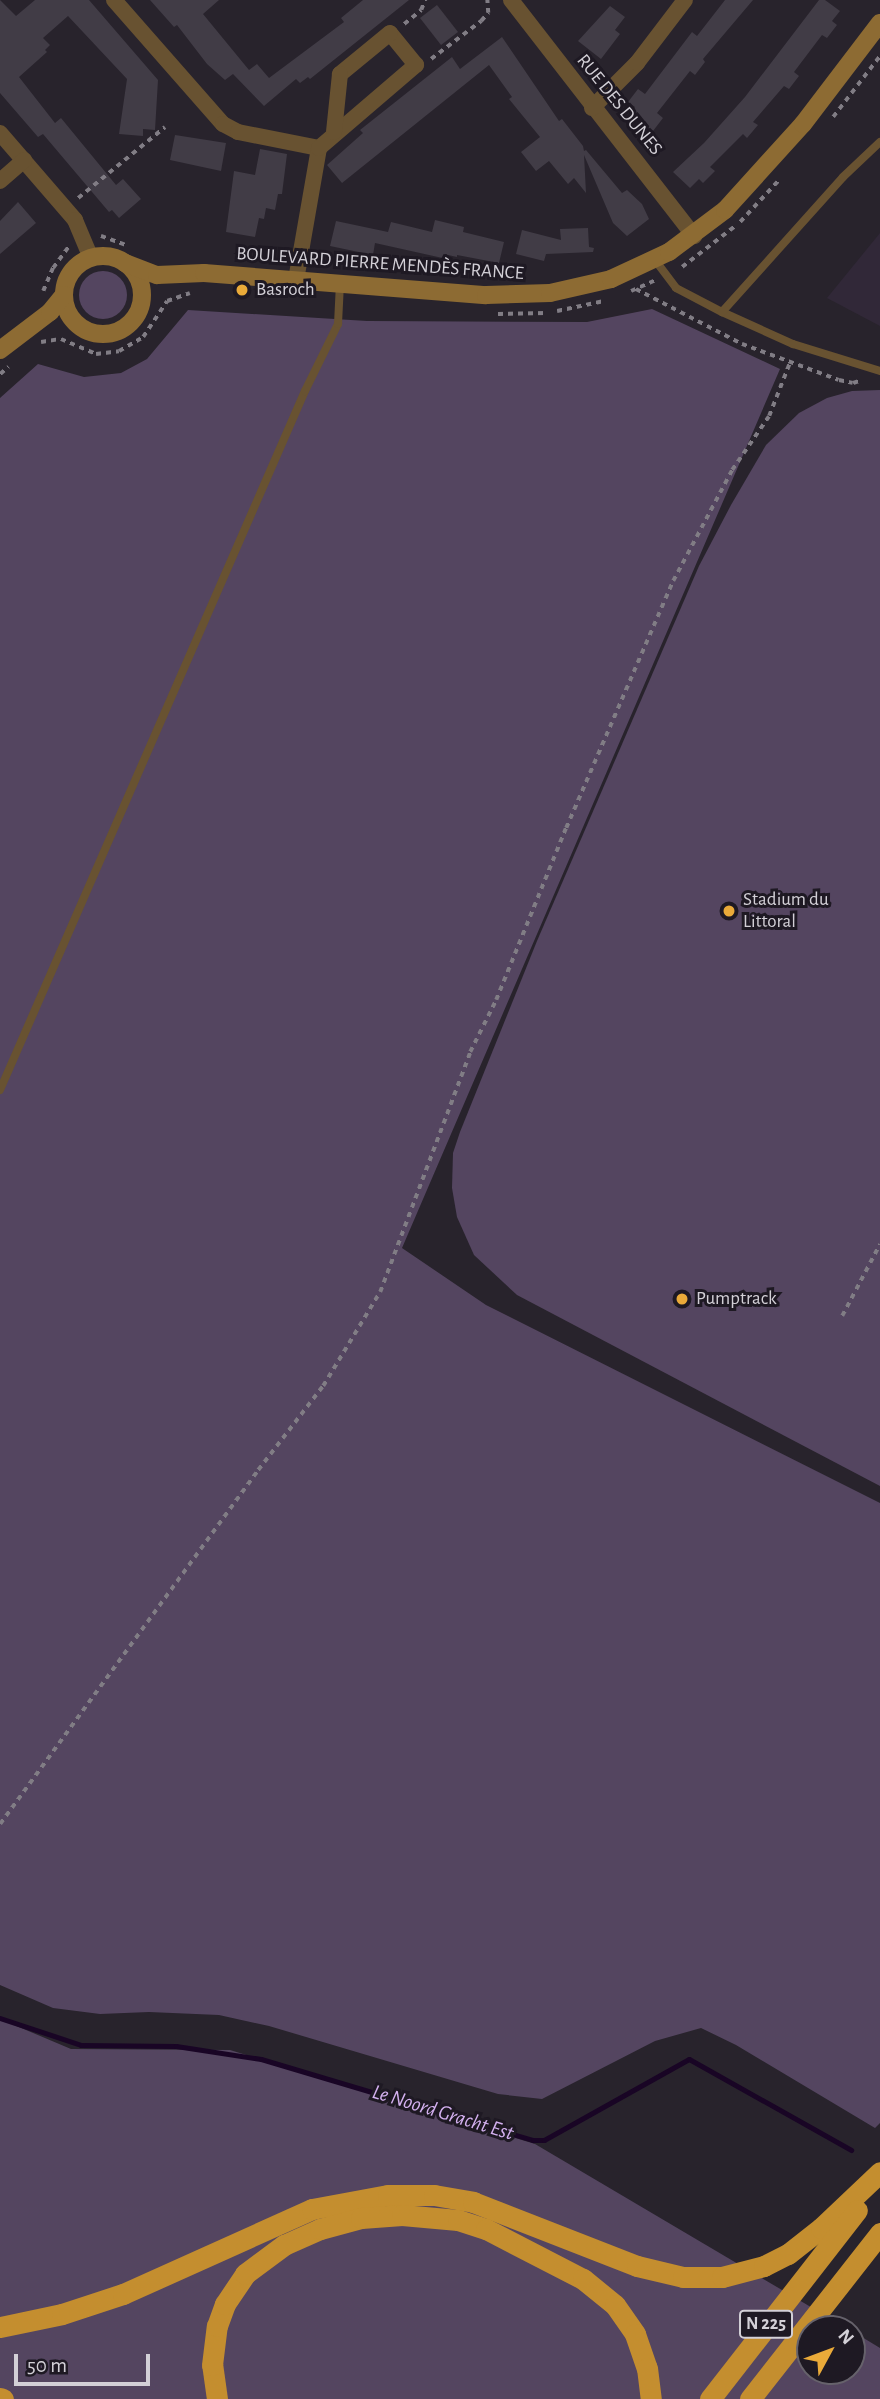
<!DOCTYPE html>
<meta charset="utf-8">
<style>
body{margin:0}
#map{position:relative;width:880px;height:2399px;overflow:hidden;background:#28232c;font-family:"Alegreya Sans",sans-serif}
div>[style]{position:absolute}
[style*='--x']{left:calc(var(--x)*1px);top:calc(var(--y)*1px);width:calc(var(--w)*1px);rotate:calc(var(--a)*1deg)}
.built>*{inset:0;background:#312838}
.green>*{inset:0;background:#544560}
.round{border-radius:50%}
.stream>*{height:5px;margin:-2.5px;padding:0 2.5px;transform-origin:2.5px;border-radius:2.5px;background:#190525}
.building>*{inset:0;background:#413c46}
.path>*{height:3.5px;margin-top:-1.75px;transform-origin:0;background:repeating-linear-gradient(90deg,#817d85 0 5px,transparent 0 10px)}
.lane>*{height:8px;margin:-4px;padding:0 4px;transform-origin:4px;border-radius:4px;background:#685231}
.street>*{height:16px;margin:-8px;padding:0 8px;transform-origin:8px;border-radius:8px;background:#685231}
.secondary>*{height:18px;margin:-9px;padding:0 9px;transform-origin:9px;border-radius:9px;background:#8d6b33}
.secondary>.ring{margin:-9px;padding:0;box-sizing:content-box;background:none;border:18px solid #8d6b33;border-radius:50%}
.highway>*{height:21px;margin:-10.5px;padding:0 10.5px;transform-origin:10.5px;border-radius:10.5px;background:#c48e2f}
.dots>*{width:19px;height:19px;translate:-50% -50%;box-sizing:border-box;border:4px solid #1e1923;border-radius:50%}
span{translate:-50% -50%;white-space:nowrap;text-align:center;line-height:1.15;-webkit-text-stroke:6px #1e1923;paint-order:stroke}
.shield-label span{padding:2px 5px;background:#1e1923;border:2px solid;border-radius:5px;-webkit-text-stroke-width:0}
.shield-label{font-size:18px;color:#d3d0d7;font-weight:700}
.street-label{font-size:19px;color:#d3d0d7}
.poi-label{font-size:19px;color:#d3d0d7}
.left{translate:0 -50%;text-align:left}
.water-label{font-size:21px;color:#d3b0ef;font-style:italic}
.north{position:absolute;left:796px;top:2315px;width:70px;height:70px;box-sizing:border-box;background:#1e1923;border:2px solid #66626b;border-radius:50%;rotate:49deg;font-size:19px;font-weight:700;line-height:28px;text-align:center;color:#d3d0d7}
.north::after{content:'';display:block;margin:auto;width:24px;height:32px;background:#eaaa39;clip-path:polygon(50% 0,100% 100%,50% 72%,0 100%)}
.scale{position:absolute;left:14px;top:2354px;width:136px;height:32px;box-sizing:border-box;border:4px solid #d3d0d7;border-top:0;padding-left:9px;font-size:21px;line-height:24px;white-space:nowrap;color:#d3d0d7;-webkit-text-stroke:5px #1e1923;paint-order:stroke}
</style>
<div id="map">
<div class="built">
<i style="clip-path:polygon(880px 233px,880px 326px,827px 298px)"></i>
</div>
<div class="green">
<i class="round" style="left:79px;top:271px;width:48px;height:48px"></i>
<i style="clip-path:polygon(652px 309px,780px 369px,402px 1248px,486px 1305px,880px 1503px,880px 2123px,875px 2128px,736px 2045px,701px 2028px,655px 2041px,542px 2099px,498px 2094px,269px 2026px,219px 2015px,149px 2012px,100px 2014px,53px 2008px,0 1985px,0 398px,38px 364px,84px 377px,121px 373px,147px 359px,188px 310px,367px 321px,587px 322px)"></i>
<i style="clip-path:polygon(880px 390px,880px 1486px,517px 1295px,474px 1255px,457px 1217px,452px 1188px,453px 1153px,460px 1132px,537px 941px,699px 566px,731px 505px,766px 445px,799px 413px,827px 398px,852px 391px)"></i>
<i style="clip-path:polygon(0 2019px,71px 2049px,230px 2050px,535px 2144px,848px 2329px,810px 2329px,810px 2371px,852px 2371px,852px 2331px,880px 2348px,880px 2399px,0 2399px)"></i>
</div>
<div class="stream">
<i style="--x:0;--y:2018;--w:85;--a:18.4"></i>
<i style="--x:81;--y:2045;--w:95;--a:0.6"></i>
<i style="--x:176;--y:2046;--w:86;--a:8.7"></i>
<i style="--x:261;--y:2059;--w:284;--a:16.6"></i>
<i style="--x:533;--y:2140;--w:11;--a:0"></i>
<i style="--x:544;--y:2140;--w:166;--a:-29.2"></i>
<i style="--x:689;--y:2059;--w:186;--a:29.3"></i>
</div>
<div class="building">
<i style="clip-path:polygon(0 0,16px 16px,35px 0,89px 0,158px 80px,155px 130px,143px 129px,143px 136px,119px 134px,127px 79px,68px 16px,43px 38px,50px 45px,45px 50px,47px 52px,19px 77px,55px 123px,61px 118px,116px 185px,123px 179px,141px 199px,119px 218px,112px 210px,109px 212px,43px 134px,38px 137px,0 93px)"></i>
<i style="clip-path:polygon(150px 0,219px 0,203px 14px,249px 70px,257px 64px,269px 78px,344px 22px,341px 18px,363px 0,409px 0,310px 79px,308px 77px,300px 83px,296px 79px,264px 106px,233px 74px,225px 80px,207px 64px,177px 25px,174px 27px)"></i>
<i style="clip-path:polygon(725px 0,753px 0,703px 59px,705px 62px,695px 75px,690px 71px,657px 113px,663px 118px,653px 131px,630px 114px,635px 107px,628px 102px,638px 89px,645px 94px,692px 32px,697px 36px)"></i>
<i style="clip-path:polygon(819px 0,825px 0,840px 11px,832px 21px,837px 25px,827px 38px,822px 35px,794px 72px,799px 76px,789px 89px,784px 86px,753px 122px,758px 125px,747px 138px,743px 134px,710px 167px,715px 171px,703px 183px,699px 179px,690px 188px,673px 172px,704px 143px,745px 97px)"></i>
<i style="clip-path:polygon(437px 5px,458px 32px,441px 45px,420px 18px)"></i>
<i style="clip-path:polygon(610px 6px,625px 17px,615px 30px,620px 34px,601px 59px,578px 41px)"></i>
<i style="clip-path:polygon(502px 37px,559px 121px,562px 119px,583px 146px,584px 151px,586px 150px,622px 193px,627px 190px,642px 204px,649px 219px,627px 236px,613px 223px,584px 155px,586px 193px,574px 178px,568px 184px,549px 161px,536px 171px,521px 152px,540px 137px,509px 99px,512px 97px,489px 65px,342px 183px,327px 165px,363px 133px,360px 130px,452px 57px,460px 69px)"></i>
<i style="clip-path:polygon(175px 135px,226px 143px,221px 171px,170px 160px)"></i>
<i style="clip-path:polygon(260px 149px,287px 154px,282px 194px,278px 194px,275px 210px,266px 208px,264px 219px,259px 218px,255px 237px,226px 232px,234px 171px,255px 175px)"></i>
<i style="clip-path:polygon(18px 202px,36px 223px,0 254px,0 221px)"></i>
<i style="clip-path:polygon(435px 220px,464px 227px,463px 232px,504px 242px,499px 263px,457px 255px,457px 257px,448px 255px,447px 259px,375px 243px,373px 255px,330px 246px,336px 221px,388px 232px,391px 222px,432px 232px)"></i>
<i style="clip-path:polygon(588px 228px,589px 247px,594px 248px,593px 252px,546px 254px,544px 261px,516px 254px,522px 230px,561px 240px,560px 229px)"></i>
</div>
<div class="path">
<i style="--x:404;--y:24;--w:22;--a:-39"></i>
<i style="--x:421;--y:10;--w:11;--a:-68"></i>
<i style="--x:431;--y:59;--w:63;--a:-37.2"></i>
<i style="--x:481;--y:21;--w:11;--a:-49"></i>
<i style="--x:488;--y:13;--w:13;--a:-94"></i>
<i style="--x:833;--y:117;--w:76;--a:-52.5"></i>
<i style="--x:78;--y:198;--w:112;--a:-39.2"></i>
<i style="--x:740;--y:222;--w:59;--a:-47.1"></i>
<i style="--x:101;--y:236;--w:27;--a:20"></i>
<i style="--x:682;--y:267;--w:66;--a:-37.6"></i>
<i style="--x:636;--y:289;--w:119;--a:27.4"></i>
<i style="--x:742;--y:344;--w:103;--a:20.4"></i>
<i style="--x:839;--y:380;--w:14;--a:12"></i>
<i style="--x:853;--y:383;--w:9;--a:-18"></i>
<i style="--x:43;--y:291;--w:25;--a:-67"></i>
<i style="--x:53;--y:268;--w:27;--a:-54"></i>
<i style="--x:631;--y:291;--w:27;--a:-24"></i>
<i style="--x:557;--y:311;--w:48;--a:-12"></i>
<i style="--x:498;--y:314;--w:48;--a:-1.2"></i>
<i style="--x:41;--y:342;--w:20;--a:-9"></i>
<i style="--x:61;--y:339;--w:38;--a:23"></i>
<i style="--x:96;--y:354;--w:23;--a:-7"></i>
<i style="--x:119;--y:351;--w:28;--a:-30"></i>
<i style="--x:143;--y:337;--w:43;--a:-56.3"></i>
<i style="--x:167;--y:301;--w:24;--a:-19"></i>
<i style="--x:0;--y:374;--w:11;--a:-41"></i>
<i style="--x:842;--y:1316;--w:81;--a:-62.2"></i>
<i style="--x:0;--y:1824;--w:438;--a:-53.9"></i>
<i style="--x:258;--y:1470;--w:106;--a:-52.3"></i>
<i style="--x:323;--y:1386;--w:110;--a:-58.8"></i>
<i style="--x:380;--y:1292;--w:256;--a:-69.4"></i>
<i style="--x:470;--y:1052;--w:58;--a:-63.4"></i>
<i style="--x:496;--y:1000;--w:186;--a:-67.9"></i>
<i style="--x:566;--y:828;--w:269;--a:-66.6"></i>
<i style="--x:673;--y:581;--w:126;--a:-62"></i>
<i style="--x:732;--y:470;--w:65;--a:-55.6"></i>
<i style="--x:769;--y:416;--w:58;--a:-68.7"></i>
</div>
<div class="lane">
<i style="--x:655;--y:260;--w:35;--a:53"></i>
<i style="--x:676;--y:288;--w:52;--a:27.6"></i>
<i style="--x:722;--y:312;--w:78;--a:24.3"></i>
<i style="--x:793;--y:344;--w:91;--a:17.2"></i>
<i style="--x:722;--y:312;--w:181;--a:-48.1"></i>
<i style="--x:843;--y:177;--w:51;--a:-43.4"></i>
<i style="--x:0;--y:1090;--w:763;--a:-66.43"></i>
<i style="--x:305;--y:391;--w:75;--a:-63.8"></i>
<i style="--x:338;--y:324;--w:41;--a:-87.2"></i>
</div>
<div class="street">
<i style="--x:114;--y:0;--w:165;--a:48.7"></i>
<i style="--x:223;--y:124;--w:17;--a:28"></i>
<i style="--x:238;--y:132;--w:83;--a:11.2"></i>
<i style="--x:511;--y:0;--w:299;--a:52.2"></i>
<i style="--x:592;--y:108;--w:64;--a:-45"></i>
<i style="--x:637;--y:63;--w:79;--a:-52.7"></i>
<i style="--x:0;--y:133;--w:115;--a:49.2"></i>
<i style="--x:75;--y:220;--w:41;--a:67.2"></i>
<i style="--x:0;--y:181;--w:32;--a:-41"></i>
<i style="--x:296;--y:280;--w:134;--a:-80.1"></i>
<i style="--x:319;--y:148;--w:128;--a:-40.6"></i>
<i style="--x:416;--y:65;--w:41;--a:-129.1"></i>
<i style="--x:390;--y:33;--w:65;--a:140.6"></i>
<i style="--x:340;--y:74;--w:58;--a:95.9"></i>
</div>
<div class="secondary">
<i class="ring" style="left:64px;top:256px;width:60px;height:60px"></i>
<i style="--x:125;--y:263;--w:34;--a:21"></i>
<i style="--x:157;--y:275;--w:47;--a:-2.4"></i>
<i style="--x:204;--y:273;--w:283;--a:4.5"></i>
<i style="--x:486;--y:295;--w:64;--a:-1.8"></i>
<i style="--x:550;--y:293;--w:63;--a:-12.9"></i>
<i style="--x:611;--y:279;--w:64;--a:-25"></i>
<i style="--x:669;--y:252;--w:70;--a:-36.9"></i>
<i style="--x:725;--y:210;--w:116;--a:-47.8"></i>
<i style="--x:803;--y:124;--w:127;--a:-52.7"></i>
<i style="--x:0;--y:350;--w:63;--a:-37.2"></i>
<i style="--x:50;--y:312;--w:22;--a:-51"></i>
</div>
<div class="highway">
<i style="--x:0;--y:2327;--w:63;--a:-11.8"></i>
<i style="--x:62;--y:2314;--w:64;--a:-18.2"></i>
<i style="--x:123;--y:2294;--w:207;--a:-24.2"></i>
<i style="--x:312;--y:2209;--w:77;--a:-10.4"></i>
<i style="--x:388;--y:2195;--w:46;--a:0"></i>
<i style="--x:434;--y:2195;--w:40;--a:10"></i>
<i style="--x:473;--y:2202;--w:176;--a:21.3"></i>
<i style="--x:637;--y:2266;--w:47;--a:13.4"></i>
<i style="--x:683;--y:2277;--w:39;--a:0"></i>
<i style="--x:722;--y:2277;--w:43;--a:-14.7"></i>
<i style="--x:764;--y:2266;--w:27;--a:-27"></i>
<i style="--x:788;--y:2254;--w:42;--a:-38.2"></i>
<i style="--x:821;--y:2228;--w:81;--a:-43.5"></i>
<i style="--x:0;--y:2398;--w:3;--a:18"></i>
<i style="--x:217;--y:2399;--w:34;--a:-98"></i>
<i style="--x:212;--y:2365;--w:39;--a:-83"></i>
<i style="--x:217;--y:2326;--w:23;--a:-70"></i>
<i style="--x:225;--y:2304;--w:36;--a:-56"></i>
<i style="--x:245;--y:2274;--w:49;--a:-36.6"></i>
<i style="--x:284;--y:2245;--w:39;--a:-24"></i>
<i style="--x:320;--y:2229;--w:42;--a:-15"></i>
<i style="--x:361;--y:2218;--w:41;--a:-4.2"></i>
<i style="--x:402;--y:2215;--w:56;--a:5.1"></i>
<i style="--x:458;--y:2220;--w:29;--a:18"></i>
<i style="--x:486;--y:2229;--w:109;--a:27.3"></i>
<i style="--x:583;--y:2279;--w:41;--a:39.1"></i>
<i style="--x:615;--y:2305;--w:35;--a:55"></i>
<i style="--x:635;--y:2334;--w:36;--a:71"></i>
<i style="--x:647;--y:2368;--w:31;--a:83"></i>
<i style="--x:710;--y:2399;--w:239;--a:-52.1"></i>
<i style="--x:750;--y:2399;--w:211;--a:-51.9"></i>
</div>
<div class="dots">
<i style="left:242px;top:290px;background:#eaaa39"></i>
<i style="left:729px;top:911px;background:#eaaa39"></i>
<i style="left:682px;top:1299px;background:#eaaa39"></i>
</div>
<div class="shield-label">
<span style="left:766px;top:2324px">N 225</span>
</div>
<div class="street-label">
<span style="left:619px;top:105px;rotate:51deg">RUE DES DUNES</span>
<span style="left:380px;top:264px;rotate:4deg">BOULEVARD PIERRE MENDÈS FRANCE</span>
</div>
<div class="poi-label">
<span class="left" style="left:256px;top:290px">Basroch</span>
<span class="left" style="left:743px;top:911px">Stadium du<br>Littoral</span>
<span class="left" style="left:696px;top:1299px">Pumptrack</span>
</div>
<div class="water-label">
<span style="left:443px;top:2113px;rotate:17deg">Le Noord Gracht Est</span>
</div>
<div class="north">N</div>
<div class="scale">50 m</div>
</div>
